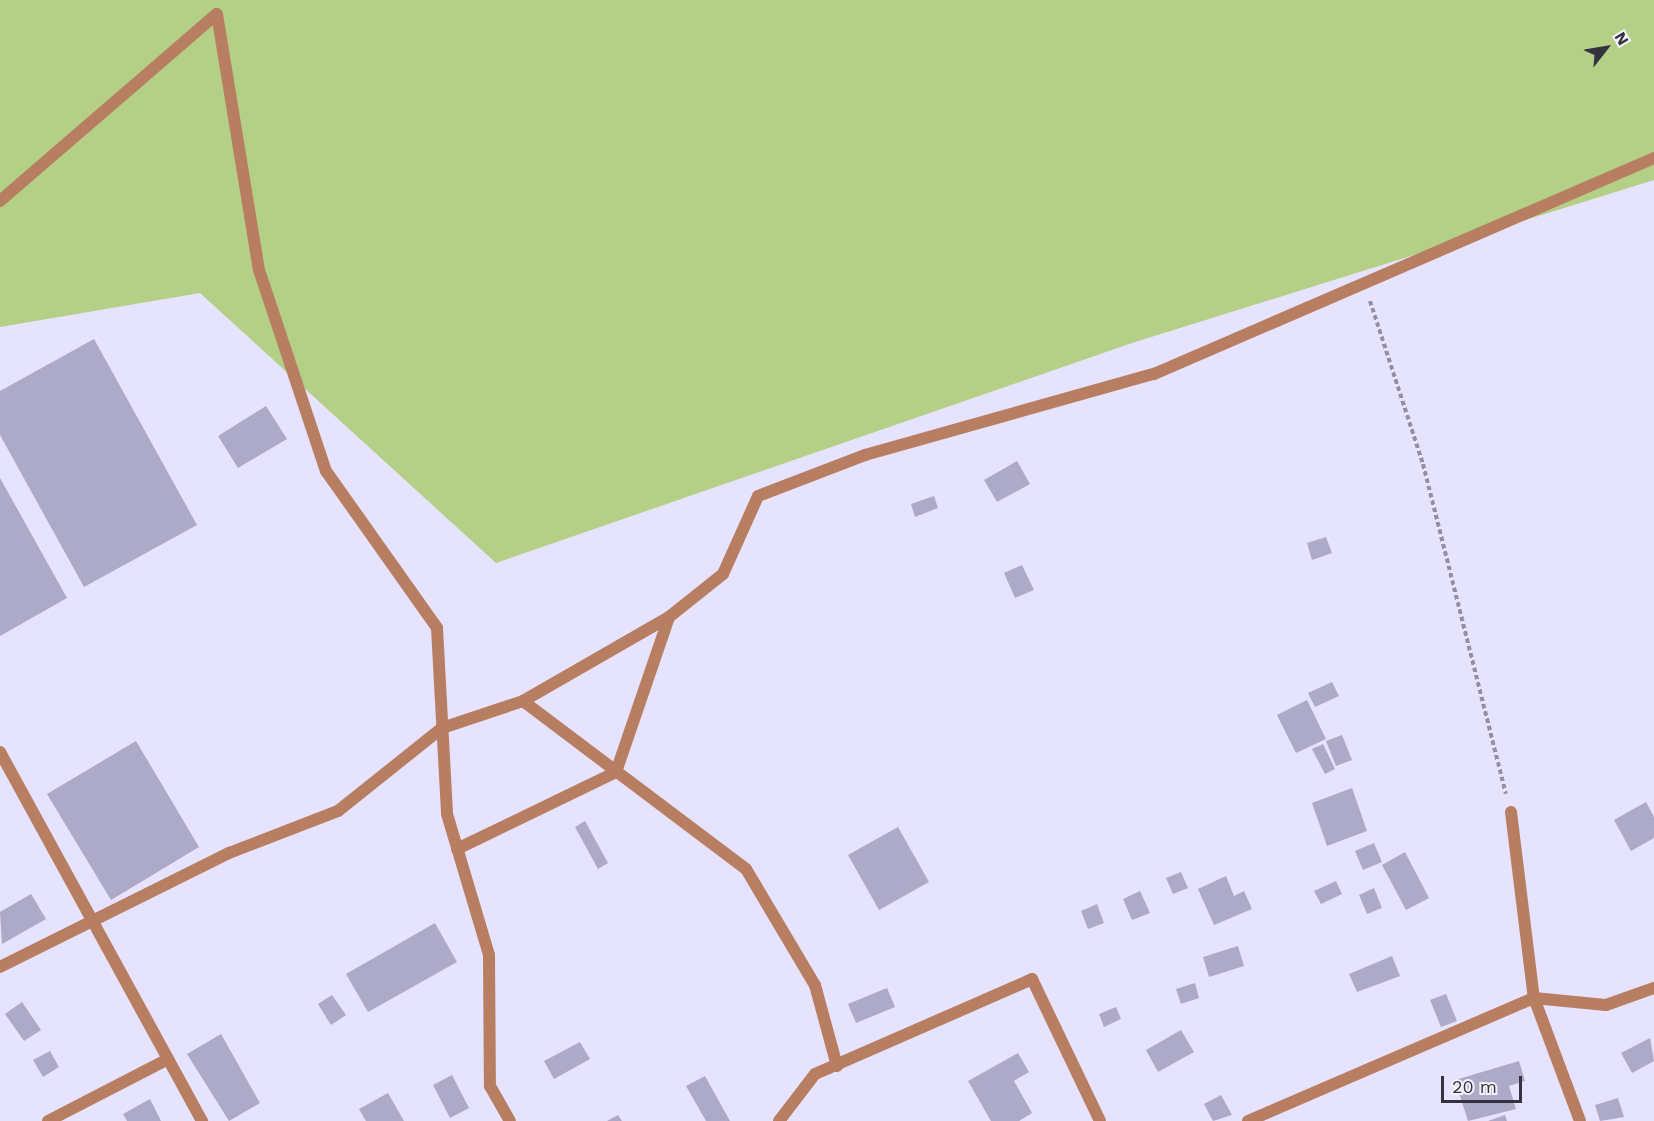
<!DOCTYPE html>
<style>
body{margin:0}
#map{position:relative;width:1654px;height:1121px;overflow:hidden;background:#e6e3fe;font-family:"Work Sans",sans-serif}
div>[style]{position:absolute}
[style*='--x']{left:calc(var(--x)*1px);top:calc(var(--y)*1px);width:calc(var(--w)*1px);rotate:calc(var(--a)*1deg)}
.green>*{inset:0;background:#b4d086}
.building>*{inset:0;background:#ada9c9}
.path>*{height:4px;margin-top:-2px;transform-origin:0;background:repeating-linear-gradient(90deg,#928fa4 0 4.5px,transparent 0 7.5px)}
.street>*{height:12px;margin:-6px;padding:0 6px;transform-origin:6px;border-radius:6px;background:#b87e61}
span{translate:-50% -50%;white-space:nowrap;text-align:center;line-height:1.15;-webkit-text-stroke:4.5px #f4f3fa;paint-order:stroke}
.north{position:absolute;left:1576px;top:18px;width:60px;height:60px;-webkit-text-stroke:4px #f4f3fa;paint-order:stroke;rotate:59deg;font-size:16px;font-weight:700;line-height:24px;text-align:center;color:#353340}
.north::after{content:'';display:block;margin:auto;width:21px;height:27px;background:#353340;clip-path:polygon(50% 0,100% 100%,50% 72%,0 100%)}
.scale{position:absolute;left:1441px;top:1076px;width:81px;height:27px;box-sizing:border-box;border:3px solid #353340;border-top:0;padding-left:8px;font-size:18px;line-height:21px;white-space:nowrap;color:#353340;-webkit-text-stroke:4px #f4f3fa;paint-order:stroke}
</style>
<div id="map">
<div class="green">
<i style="clip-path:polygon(0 0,1654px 0,1654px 180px,1132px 343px,496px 563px,200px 293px,0 327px)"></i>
</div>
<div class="building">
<i style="clip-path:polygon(94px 339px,197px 525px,84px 587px,0 435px,0 391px)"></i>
<i style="clip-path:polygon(266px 406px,287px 439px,238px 468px,218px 436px)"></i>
<i style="clip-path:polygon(1017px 461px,1030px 484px,997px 502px,984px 480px)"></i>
<i style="clip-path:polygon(0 478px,67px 598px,0 636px)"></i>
<i style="clip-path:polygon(934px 496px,938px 508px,915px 517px,911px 504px)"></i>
<i style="clip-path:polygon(1326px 537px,1332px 553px,1312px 560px,1307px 543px)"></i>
<i style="clip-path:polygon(1022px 565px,1034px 590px,1015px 598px,1004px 573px)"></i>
<i style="clip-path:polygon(1332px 682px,1339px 696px,1315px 707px,1308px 693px)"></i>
<i style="clip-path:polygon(1307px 700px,1326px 739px,1296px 753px,1277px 715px)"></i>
<i style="clip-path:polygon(1342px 735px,1352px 760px,1336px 766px,1326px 741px)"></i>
<i style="clip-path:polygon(136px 741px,199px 847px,111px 900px,47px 794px)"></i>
<i style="clip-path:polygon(1323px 744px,1335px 769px,1325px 774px,1312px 749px)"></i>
<i style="clip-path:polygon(1352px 788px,1367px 831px,1327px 846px,1312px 803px)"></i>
<i style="clip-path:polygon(1646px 802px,1654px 817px,1654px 838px,1631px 851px,1614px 820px)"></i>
<i style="clip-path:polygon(585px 821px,608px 863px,598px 869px,575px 827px)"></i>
<i style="clip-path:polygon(898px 827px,929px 882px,879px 910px,848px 855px)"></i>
<i style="clip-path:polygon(1374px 843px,1382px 862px,1363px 870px,1355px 851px)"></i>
<i style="clip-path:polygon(1405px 852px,1429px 898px,1406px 910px,1382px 865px)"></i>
<i style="clip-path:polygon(1181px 872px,1188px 888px,1173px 894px,1166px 878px)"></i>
<i style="clip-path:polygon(1226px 876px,1234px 896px,1244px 891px,1252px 909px,1214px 925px,1198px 889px)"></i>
<i style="clip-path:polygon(1336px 881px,1342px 894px,1321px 904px,1314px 891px)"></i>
<i style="clip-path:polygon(1374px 888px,1382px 908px,1367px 914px,1359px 895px)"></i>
<i style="clip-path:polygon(1140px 891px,1150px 913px,1132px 920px,1123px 899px)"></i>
<i style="clip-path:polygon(31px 894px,46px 919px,2px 944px,0 912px)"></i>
<i style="clip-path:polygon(1097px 904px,1104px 923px,1088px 929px,1081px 911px)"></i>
<i style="clip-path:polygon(435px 923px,457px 962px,368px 1012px,346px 974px)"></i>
<i style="clip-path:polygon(1238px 946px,1244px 966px,1209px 977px,1203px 957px)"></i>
<i style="clip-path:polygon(1392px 956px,1400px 976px,1357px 992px,1349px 974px)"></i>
<i style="clip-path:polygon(1195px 983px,1199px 998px,1181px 1004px,1176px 989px)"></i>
<i style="clip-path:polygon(887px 988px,895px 1007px,856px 1023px,848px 1004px)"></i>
<i style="clip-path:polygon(1446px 994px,1457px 1021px,1441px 1027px,1430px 1000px)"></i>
<i style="clip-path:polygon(332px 995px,346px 1015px,331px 1025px,318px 1004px)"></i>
<i style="clip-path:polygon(22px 1002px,41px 1030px,24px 1041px,5px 1014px)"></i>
<i style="clip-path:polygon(1116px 1007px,1121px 1019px,1104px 1027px,1099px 1014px)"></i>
<i style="clip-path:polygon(1181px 1030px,1194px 1052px,1158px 1072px,1146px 1050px)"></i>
<i style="clip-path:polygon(221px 1034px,260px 1103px,229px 1121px,187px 1054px)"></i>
<i style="clip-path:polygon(1650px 1038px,1654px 1061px,1632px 1073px,1621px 1053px)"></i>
<i style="clip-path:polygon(580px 1042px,590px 1059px,554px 1079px,544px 1061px)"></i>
<i style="clip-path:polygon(50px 1051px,59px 1067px,43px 1077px,33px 1060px)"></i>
<i style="clip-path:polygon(1018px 1053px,1029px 1072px,1014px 1081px,1032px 1113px,1019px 1121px,991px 1121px,968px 1081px)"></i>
<i style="clip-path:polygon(1519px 1061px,1525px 1081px,1509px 1086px,1516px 1109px,1468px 1121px,1455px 1080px)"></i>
<i style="clip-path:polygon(452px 1075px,469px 1108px,450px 1118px,433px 1085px)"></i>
<i style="clip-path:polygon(705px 1076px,730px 1121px,706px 1121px,686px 1086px)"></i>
<i style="clip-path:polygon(388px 1093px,404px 1121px,366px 1121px,359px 1109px)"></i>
<i style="clip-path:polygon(1221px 1095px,1232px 1115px,1213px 1121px,1204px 1104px)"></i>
<i style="clip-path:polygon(1618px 1098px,1624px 1117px,1600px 1121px,1595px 1105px)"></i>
<i style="clip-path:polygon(150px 1099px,161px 1121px,127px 1121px,123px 1114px)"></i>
<i style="clip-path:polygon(618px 1115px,622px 1121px,607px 1121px)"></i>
<i style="clip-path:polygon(1505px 1115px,1507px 1121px,1488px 1121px)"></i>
</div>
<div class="path">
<i style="--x:1370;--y:301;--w:171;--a:72"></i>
<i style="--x:1423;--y:464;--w:340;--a:75.9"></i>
</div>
<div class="street">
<i style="--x:217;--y:14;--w:259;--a:80.7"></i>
<i style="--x:259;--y:270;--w:212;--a:71.6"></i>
<i style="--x:326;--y:471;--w:192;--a:54.7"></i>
<i style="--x:437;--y:628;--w:186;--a:86.9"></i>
<i style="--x:447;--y:814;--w:147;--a:73.4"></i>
<i style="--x:489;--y:955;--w:131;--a:89.6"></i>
<i style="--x:490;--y:1086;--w:40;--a:60.3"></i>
<i style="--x:0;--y:201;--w:286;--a:-40.8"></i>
<i style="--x:523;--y:701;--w:279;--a:37"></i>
<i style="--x:746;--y:869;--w:135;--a:59.3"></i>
<i style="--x:815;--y:985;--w:84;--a:74.8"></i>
<i style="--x:0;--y:752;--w:421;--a:61.3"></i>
<i style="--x:1511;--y:812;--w:187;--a:83"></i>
<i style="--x:1534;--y:998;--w:131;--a:69.5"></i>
<i style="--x:457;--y:849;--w:177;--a:-25.8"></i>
<i style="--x:616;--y:772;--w:164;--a:-71.1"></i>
<i style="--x:669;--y:617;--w:69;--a:-38.5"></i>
<i style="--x:723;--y:574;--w:85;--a:-65.8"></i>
<i style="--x:758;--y:496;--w:115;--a:-21"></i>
<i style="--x:865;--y:455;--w:300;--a:-15.7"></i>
<i style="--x:1154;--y:374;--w:545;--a:-23.36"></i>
<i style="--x:0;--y:967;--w:256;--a:-26.5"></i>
<i style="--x:229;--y:853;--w:117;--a:-21.1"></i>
<i style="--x:338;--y:811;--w:133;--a:-38.6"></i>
<i style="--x:442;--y:728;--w:85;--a:-18.4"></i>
<i style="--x:523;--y:701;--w:168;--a:-29.9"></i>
<i style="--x:48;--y:1121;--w:135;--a:-27.3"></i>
<i style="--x:779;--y:1121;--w:59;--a:-52.5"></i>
<i style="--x:815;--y:1074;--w:237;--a:-23.6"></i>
<i style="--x:1032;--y:979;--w:157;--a:64.4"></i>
<i style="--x:1248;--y:1121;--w:311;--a:-23.3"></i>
<i style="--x:1534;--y:998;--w:72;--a:5.6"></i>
<i style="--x:1606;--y:1005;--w:51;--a:-19.5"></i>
</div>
<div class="north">N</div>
<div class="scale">20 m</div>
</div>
